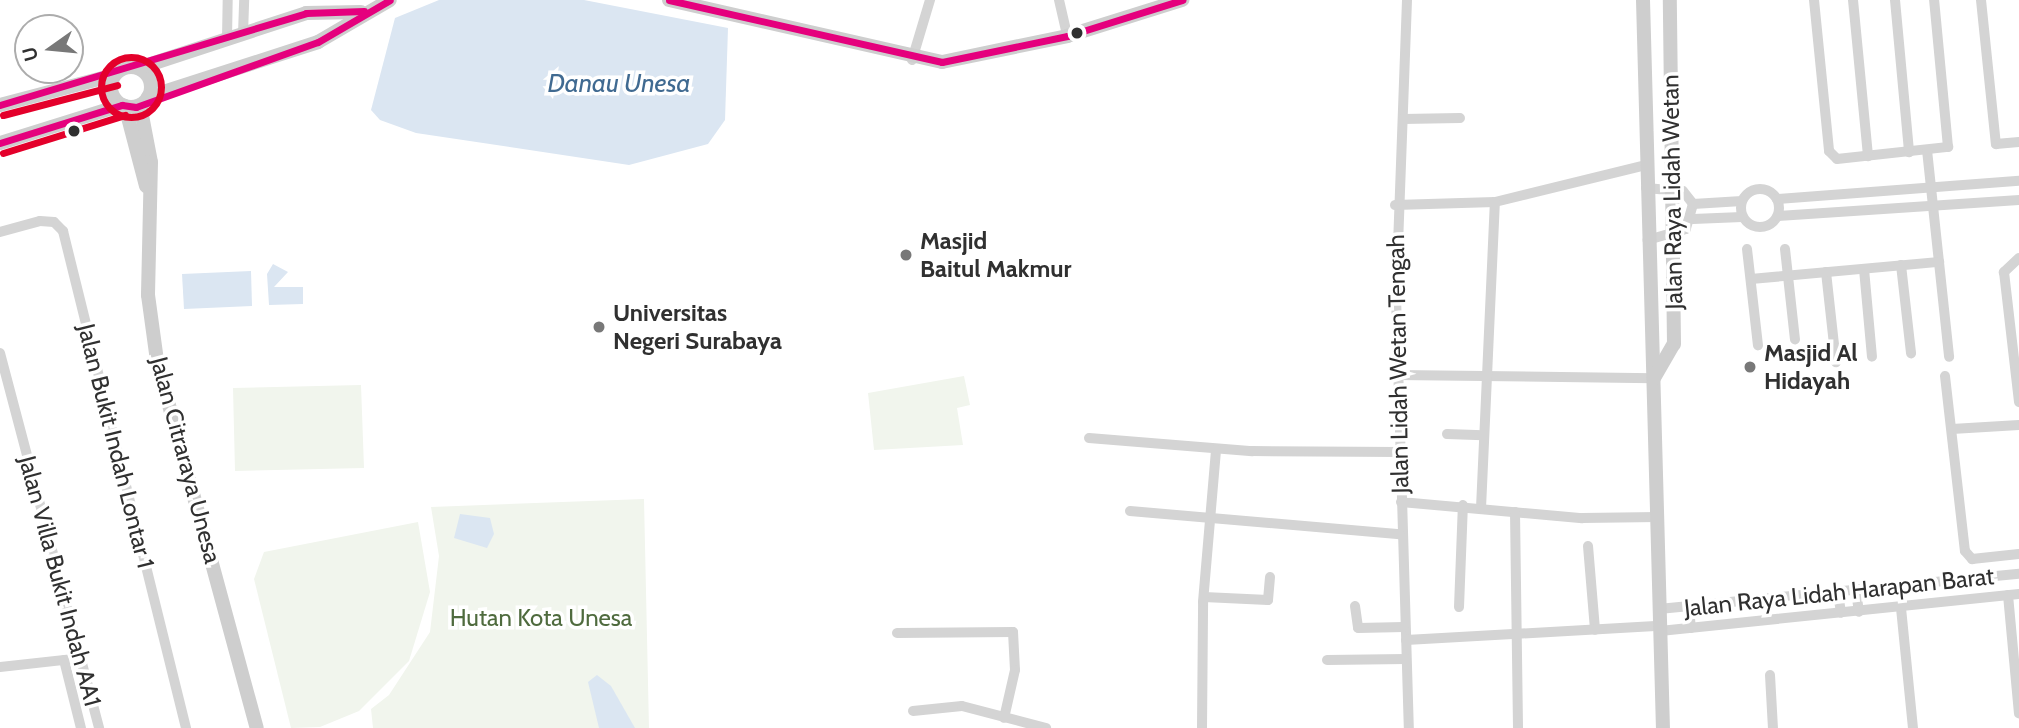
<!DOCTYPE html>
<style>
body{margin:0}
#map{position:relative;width:2019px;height:728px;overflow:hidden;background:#fff;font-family:Cabin,sans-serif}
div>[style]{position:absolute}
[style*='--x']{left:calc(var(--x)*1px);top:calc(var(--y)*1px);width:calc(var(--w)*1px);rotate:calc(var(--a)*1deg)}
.green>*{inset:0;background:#f1f5ed}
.water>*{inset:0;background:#dbe6f2}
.street>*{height:10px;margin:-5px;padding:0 5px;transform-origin:5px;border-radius:5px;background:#d4d4d4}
.street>.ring{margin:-5px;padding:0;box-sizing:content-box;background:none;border:10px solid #d4d4d4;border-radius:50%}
.secondary>*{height:14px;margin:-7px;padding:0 7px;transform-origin:7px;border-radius:7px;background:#cecece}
.secondary>.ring{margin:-7px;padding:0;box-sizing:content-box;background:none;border:14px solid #cecece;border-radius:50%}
.bus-1>*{height:7px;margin:-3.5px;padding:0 3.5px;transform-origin:3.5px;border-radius:3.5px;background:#e5007d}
.bus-2>*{height:7px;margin:-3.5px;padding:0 3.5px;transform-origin:3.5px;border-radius:3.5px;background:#e4002b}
.bus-2>.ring{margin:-3.5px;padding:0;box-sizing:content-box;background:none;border:7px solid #e4002b;border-radius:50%}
.dots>*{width:19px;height:19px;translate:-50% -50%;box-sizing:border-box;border:4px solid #fff;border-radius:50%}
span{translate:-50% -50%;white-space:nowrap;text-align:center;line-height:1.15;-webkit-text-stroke:7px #fff;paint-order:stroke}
.street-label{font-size:24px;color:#303030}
.poi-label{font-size:24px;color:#303030;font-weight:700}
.left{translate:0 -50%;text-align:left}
.park-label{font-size:24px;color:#4f6b3e}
.water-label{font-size:26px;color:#406a91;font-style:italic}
.north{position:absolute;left:14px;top:14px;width:70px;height:70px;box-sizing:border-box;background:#fff;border:2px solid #acacac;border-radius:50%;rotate:255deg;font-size:19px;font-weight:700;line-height:28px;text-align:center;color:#303030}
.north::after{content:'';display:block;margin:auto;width:24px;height:32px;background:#787878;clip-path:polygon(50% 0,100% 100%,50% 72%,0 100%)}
</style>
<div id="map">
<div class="green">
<i style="clip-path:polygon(964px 376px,970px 405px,957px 408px,963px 445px,874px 450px,868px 393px)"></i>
<i style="clip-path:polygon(361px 385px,364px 468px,235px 471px,233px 388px)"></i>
<i style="clip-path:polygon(644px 499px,649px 728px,373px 728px,371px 709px,389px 695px,430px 632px,439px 556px,431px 507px)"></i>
<i style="clip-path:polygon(418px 522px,430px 592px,409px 661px,359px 711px,320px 727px,291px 728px,254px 579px,264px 552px)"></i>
</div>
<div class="water">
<i style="clip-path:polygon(439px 0,584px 0,728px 28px,725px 120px,708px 144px,629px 165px,416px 133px,380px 120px,371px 110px,395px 18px)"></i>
<i style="clip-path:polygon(273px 264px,288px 272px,274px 287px,303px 287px,303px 304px,269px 305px,267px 274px)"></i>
<i style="clip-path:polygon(251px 271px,252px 306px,184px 309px,182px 274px)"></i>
<i style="clip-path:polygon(460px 514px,490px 518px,494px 534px,487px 548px,454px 538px)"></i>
<i style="clip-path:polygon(597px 675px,611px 686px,635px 728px,599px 728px,588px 682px)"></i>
</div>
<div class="street">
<i style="--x:1059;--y:0;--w:37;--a:77"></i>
<i style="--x:1407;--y:0;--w:296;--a:92.1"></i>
<i style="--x:1396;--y:296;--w:432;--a:88.3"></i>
<i style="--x:1814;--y:0;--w:152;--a:84.3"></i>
<i style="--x:1829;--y:151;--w:11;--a:45"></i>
<i style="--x:1837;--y:159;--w:112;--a:-6.2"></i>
<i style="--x:1948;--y:147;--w:148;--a:-95.4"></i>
<i style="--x:1853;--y:0;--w:157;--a:84.5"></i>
<i style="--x:1895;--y:0;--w:153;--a:84.7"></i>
<i style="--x:1981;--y:0;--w:145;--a:84.1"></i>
<i style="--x:1996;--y:144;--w:23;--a:-5"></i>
<i style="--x:243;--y:34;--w:34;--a:-88"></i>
<i style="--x:227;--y:39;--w:39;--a:-89"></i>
<i style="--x:912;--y:60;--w:63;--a:-73.3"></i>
<i style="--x:1403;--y:119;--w:57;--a:-1"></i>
<i style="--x:1927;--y:150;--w:208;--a:83.9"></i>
<i style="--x:1646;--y:188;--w:37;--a:5"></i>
<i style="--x:1683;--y:191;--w:16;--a:52"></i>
<i style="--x:1693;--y:204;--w:26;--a:106"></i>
<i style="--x:1686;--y:229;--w:40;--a:164"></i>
<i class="ring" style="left:1741px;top:189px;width:28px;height:28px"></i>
<i style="--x:1777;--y:199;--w:243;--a:-4.3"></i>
<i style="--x:1693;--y:204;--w:49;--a:-3.5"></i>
<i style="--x:1395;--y:205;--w:100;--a:-1.7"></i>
<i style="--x:1495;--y:202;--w:155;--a:-13.8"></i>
<i style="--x:1778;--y:216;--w:242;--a:-3.8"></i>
<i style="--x:1693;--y:219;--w:49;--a:-2.3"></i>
<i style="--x:0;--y:232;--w:41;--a:-15.4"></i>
<i style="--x:40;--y:221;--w:14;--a:4"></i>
<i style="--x:54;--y:222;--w:13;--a:45"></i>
<i style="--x:63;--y:231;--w:512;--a:76.1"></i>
<i style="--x:1747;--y:249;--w:97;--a:83.5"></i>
<i style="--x:1785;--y:249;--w:91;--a:83.7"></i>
<i style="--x:2019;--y:258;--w:21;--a:137"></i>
<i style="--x:2004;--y:272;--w:131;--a:83.4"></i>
<i style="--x:1901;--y:265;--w:89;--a:83.5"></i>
<i style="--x:1864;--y:269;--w:88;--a:84.8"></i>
<i style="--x:1826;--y:272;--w:91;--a:83.7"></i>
<i style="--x:1751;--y:279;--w:189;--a:-5.2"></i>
<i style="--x:0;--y:353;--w:388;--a:75.2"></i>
<i style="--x:1397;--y:375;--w:257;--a:0.7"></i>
<i style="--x:1945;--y:376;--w:176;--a:83.5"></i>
<i style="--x:1965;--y:551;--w:11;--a:49"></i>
<i style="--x:1972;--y:559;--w:47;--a:-6.1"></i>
<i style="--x:1952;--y:429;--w:67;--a:-3.4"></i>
<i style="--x:1447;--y:434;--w:36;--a:2"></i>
<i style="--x:1089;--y:438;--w:164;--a:4.6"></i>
<i style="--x:1252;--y:451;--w:147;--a:0.4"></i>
<i style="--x:1401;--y:502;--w:182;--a:5.1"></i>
<i style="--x:1582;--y:518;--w:76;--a:-0.8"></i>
<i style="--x:1481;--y:508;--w:306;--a:-87.4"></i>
<i style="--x:1130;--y:511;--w:271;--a:4.9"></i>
<i style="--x:1515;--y:512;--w:216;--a:89.2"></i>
<i style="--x:1588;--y:546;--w:84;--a:85.2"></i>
<i style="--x:1856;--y:591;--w:21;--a:82"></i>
<i style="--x:1838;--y:592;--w:21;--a:82"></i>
<i style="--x:2008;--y:595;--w:119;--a:84.7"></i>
<i style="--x:1204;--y:597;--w:64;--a:2.7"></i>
<i style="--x:1268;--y:600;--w:23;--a:-85"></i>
<i style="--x:1355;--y:606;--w:22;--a:82"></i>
<i style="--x:1358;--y:628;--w:46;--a:-1.2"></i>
<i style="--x:1459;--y:607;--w:102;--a:-87.8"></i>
<i style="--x:1689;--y:607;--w:21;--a:85"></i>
<i style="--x:1901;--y:608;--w:121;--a:84.3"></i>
<i style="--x:1659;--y:609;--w:362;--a:-5.6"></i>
<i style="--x:1660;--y:631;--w:361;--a:-5.9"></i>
<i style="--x:897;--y:633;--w:116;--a:-0.5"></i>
<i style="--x:1013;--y:632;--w:38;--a:87"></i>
<i style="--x:1015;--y:670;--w:49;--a:102.9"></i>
<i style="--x:1406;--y:640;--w:254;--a:-3.2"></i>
<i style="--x:64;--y:660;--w:70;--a:76"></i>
<i style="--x:1327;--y:660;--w:79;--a:-0.7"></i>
<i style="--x:0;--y:667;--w:81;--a:-6.3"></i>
<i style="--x:1770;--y:675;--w:53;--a:86.8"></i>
<i style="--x:913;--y:711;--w:49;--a:-5.8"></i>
<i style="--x:962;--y:706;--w:87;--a:14.7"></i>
<i style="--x:1202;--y:728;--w:126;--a:-89.5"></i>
<i style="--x:1203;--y:602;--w:153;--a:-85.1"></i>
</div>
<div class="secondary">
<i style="--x:669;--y:0;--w:280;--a:12.8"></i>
<i style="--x:942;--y:62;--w:128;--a:-11.7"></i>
<i style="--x:1067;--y:36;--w:121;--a:-17.4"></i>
<i style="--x:1643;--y:0;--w:728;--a:88.43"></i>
<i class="ring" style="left:111px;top:67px;width:26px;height:26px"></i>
<i style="--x:139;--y:68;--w:176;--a:-18.2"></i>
<i style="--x:306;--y:13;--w:55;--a:-1"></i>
<i style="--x:148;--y:97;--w:179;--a:-17.9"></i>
<i style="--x:318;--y:42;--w:83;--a:-30.3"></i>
<i style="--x:0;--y:105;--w:118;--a:-14.7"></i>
<i style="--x:140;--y:105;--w:58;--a:79.1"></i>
<i style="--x:151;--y:162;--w:133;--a:91.3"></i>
<i style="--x:148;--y:295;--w:67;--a:82.2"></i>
<i style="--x:157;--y:361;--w:380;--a:74.8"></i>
<i style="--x:125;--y:106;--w:83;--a:75.3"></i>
<i style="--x:0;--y:143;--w:128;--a:-17.3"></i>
<i style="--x:1654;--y:378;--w:39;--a:-60"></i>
<i style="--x:1674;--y:344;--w:344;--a:-90.7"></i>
</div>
<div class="bus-1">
<i style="--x:669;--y:0;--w:280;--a:12.8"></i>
<i style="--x:942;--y:62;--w:128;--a:-11.7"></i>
<i style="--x:1067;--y:36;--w:121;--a:-17.4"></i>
<i style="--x:0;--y:105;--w:320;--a:-16.7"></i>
<i style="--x:306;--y:13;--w:58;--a:-2"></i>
<i style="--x:0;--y:143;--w:128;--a:-17.3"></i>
<i style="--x:122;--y:105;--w:14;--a:8"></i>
<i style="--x:136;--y:107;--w:193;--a:-19.7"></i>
<i style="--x:318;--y:42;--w:83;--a:-30.3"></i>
</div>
<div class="bus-2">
<i class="ring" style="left:101px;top:57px;width:53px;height:53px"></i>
<i style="--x:3;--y:115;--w:118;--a:-14.7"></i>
<i style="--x:3;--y:153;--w:128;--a:-17.3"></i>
</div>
<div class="dots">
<i style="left:1077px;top:33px;background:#303030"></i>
<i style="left:74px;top:131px;background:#303030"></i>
<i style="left:906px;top:255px;background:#787878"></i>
<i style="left:599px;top:327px;background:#787878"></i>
<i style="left:1750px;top:367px;background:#787878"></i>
</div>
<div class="street-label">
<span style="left:1672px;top:192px;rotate:-91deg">Jalan Raya Lidah Wetan</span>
<span style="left:1398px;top:364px;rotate:-91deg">Jalan Lidah Wetan Tengah</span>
<span style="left:116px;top:446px;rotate:76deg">Jalan Bukit Indah Lontar 1</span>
<span style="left:186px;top:460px;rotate:75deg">Jalan Citraraya Unesa</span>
<span style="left:60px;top:581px;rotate:75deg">Jalan Villa Bukit Indah AA1</span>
<span style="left:1839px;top:592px;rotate:-6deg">Jalan Raya Lidah Harapan Barat</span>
</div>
<div class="poi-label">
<span class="left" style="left:920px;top:255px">Masjid<br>Baitul Makmur</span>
<span class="left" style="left:613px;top:327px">Universitas<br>Negeri Surabaya</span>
<span class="left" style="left:1764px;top:367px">Masjid Al<br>Hidayah</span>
</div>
<div class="park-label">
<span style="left:541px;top:618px">Hutan Kota Unesa</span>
</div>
<div class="water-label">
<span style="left:619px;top:84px">Danau Unesa</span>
</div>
<div class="north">U</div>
</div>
